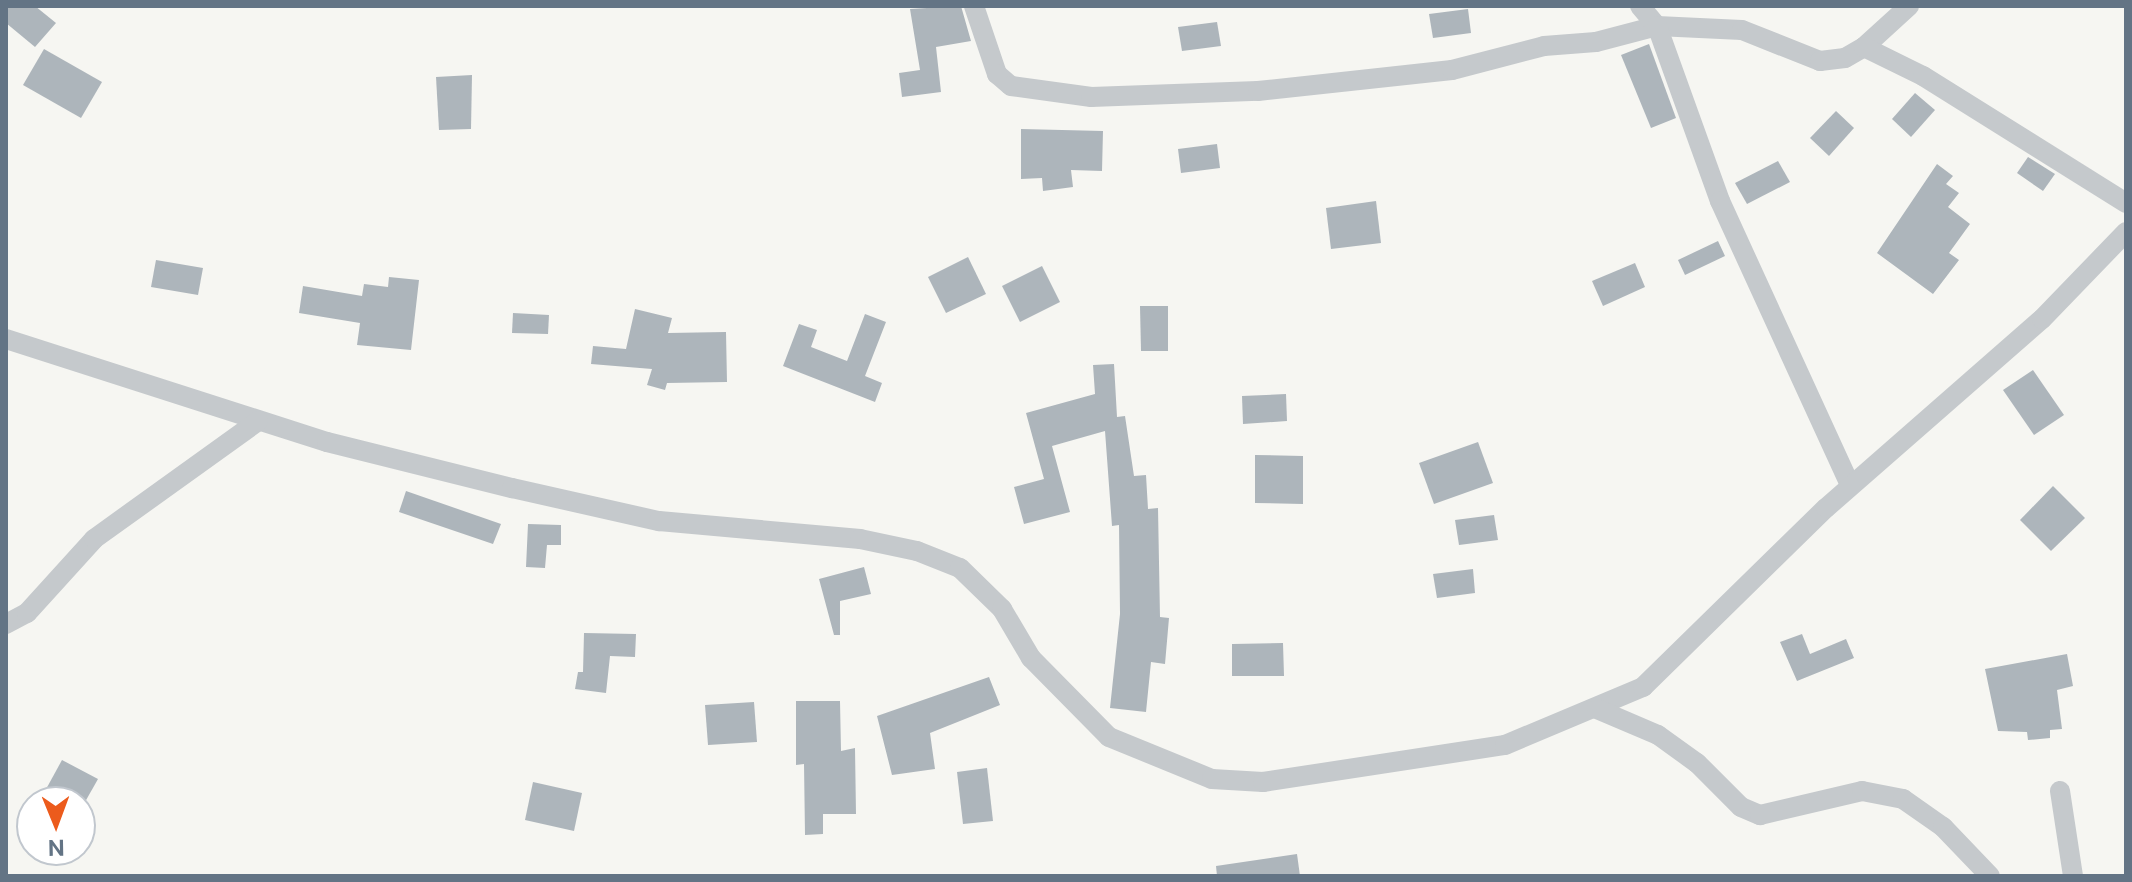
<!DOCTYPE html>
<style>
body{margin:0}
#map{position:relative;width:2132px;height:882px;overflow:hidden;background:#f6f6f2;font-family:"Public Sans",sans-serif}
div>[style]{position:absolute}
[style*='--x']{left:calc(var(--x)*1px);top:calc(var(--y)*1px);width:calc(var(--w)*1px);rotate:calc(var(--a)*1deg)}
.building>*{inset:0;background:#adb5bb}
.minor>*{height:20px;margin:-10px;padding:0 10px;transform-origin:10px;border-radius:10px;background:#c5c9cc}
span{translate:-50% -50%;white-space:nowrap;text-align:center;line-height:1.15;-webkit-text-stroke:8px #fff;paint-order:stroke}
.frame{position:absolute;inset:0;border:8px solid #637485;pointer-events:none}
.north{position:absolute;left:16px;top:786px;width:80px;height:80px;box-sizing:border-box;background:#fff;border:2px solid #c1c7ce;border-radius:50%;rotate:179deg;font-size:22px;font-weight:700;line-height:32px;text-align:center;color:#637485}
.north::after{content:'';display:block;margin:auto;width:28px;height:36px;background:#ec5b1c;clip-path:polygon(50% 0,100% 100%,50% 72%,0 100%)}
</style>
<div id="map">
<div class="building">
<i style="clip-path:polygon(6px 6px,35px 6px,56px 23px,35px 47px,6px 23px)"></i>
<i style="clip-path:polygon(961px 6px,971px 41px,936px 47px,941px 92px,902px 97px,899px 73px,920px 70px,910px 9px)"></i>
<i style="clip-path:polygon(1468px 9px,1471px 33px,1433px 38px,1429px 14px)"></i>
<i style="clip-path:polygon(1217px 22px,1221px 46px,1182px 51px,1178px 27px)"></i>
<i style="clip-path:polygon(1649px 44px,1676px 118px,1651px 128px,1621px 55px)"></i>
<i style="clip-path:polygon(44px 49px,102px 82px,81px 118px,23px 85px)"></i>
<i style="clip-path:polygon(472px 75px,471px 129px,439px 130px,436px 77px)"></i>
<i style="clip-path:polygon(1915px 93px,1935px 110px,1911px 137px,1892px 119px)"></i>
<i style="clip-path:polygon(1836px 111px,1854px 128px,1829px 156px,1810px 138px)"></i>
<i style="clip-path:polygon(1021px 129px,1103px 131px,1102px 171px,1071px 170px,1073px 187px,1043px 191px,1042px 178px,1021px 179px)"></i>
<i style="clip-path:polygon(1217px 144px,1220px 168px,1181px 173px,1178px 149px)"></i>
<i style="clip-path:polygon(2028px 157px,2055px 174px,2043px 191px,2017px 173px)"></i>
<i style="clip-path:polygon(1778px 161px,1790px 182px,1747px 204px,1735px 183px)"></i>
<i style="clip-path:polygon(1937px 164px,1953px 176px,1946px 184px,1959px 193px,1948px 207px,1970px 224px,1949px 253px,1959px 260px,1933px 294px,1877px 253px)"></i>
<i style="clip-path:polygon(1376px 201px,1381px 243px,1331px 249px,1326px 208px)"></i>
<i style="clip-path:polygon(1718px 241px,1725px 256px,1685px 275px,1678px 260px)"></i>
<i style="clip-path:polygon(968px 257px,986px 294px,946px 313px,928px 277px)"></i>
<i style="clip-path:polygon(156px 260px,203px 268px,198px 295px,151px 287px)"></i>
<i style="clip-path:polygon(1635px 263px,1645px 287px,1603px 306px,1592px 281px)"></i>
<i style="clip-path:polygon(1042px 266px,1060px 302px,1020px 322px,1002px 286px)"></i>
<i style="clip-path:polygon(389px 277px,419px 280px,411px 350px,357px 345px,360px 323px,299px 313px,303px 286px,362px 296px,364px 284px,388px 287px)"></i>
<i style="clip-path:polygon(1140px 306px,1168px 306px,1168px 351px,1141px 351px)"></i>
<i style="clip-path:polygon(635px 309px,672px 318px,668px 333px,726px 332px,727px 382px,667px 383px,665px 390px,647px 385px,652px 369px,591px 364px,593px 346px,626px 349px)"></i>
<i style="clip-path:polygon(513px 313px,549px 315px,548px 334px,512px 333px)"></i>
<i style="clip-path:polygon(865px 314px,886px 322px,865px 376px,882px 383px,875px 402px,783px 366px,799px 324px,817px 330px,811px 347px,847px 361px)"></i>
<i style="clip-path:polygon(1114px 364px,1117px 417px,1125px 416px,1134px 476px,1146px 475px,1148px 509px,1158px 508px,1160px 617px,1169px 618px,1165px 664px,1151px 662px,1146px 712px,1110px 708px,1120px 614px,1119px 525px,1112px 526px,1105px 431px,1052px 446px,1070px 512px,1024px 524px,1014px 487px,1044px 479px,1026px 413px,1095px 394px,1093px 365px)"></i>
<i style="clip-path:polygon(2033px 370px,2064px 415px,2034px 435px,2003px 390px)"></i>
<i style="clip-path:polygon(1286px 394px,1287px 421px,1243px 424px,1242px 396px)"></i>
<i style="clip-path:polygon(1478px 442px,1493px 483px,1434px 504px,1419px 463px)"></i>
<i style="clip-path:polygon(1255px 455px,1303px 456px,1303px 504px,1255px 503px)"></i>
<i style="clip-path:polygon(2053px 486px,2085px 518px,2051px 551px,2020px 520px)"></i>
<i style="clip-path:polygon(406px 491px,501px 524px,493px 544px,399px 512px)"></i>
<i style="clip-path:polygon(1494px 515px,1498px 540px,1459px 545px,1455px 520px)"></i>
<i style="clip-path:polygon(528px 524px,561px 525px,561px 545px,547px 545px,545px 568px,526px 567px)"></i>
<i style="clip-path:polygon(864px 567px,871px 594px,840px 601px,840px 635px,834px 635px,819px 579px)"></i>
<i style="clip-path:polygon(1473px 569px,1475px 593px,1437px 598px,1433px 574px)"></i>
<i style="clip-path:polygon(584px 633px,636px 634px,635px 657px,610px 656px,606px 693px,575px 689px,578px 672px,583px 672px)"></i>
<i style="clip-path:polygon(1802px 634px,1810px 654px,1846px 639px,1854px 658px,1797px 681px,1780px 642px)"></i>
<i style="clip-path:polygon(1283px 643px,1284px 676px,1232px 676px,1232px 644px)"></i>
<i style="clip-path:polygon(2067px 654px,2073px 686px,2057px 690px,2062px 729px,2050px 730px,2050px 738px,2028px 740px,2027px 732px,1998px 731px,1985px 669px)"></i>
<i style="clip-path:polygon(989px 677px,1000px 705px,930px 733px,935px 769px,892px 775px,877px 716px)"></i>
<i style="clip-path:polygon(796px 701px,840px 701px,841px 751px,855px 748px,856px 814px,823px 814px,823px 834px,805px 835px,804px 764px,796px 765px)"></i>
<i style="clip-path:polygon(754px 702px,757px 742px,708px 745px,705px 705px)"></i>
<i style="clip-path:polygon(62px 760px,98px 779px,85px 802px,39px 802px)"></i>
<i style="clip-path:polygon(987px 768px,993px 821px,963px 824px,957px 772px)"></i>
<i style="clip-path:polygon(533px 782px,582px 793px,574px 831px,525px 820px)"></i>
<i style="clip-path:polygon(1297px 854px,1300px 876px,1217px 876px,1216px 866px)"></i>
</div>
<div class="minor">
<i style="--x:974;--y:6;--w:72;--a:71.3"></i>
<i style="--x:997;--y:74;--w:18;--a:41"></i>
<i style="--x:1011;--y:86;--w:81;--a:7.8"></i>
<i style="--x:1091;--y:97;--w:167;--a:-2.1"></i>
<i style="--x:1258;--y:91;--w:195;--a:-6.2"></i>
<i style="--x:1452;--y:70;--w:95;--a:-14.6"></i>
<i style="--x:1544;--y:46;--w:52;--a:-4.4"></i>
<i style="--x:1596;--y:42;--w:63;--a:-14.7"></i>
<i style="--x:1657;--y:26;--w:85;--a:2.7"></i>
<i style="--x:1742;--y:30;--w:84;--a:21.7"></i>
<i style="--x:1820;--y:61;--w:25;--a:-7"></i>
<i style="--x:1845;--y:58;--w:22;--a:-30"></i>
<i style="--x:1864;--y:47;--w:61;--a:-42.3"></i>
<i style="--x:1640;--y:6;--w:26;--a:50"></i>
<i style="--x:1657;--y:26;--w:186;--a:70.2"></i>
<i style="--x:1720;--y:201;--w:312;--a:65.4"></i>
<i style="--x:1864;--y:47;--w:66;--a:26.2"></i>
<i style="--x:1923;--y:76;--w:239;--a:32"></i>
<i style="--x:6;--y:339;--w:337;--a:17.8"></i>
<i style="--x:327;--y:442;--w:191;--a:14"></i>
<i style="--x:512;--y:488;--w:151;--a:12.7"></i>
<i style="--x:659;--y:521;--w:202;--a:5.1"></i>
<i style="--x:860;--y:539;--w:58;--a:11.9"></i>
<i style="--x:917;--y:551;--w:46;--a:21.6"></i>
<i style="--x:960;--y:568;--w:59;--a:44.3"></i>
<i style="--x:1002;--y:609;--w:57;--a:59.4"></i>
<i style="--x:1031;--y:658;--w:111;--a:45.4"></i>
<i style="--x:1109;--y:737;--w:111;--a:22.2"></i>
<i style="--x:1212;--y:779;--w:51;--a:3.4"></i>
<i style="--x:1263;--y:782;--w:245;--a:-8.7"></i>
<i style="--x:1505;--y:745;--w:150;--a:-22.8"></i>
<i style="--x:1643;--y:687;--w:256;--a:-44.4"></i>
<i style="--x:1826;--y:508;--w:287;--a:-41.2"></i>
<i style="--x:2042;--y:319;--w:121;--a:-46"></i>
<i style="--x:6;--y:624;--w:24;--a:-28"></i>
<i style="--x:27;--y:613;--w:100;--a:-47.8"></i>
<i style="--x:94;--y:539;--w:202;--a:-35.7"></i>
<i style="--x:1597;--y:709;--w:66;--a:23.1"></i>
<i style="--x:1658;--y:735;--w:48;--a:35.7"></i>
<i style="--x:1697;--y:763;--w:62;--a:45"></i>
<i style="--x:1741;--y:807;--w:21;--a:23"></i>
<i style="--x:1760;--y:815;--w:105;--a:-13.2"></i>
<i style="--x:1862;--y:791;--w:42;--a:11"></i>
<i style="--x:1903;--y:799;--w:49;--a:35"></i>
<i style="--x:1943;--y:827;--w:68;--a:46.2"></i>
<i style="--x:2060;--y:791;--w:86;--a:81.3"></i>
</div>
<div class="frame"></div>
<div class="north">N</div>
</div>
